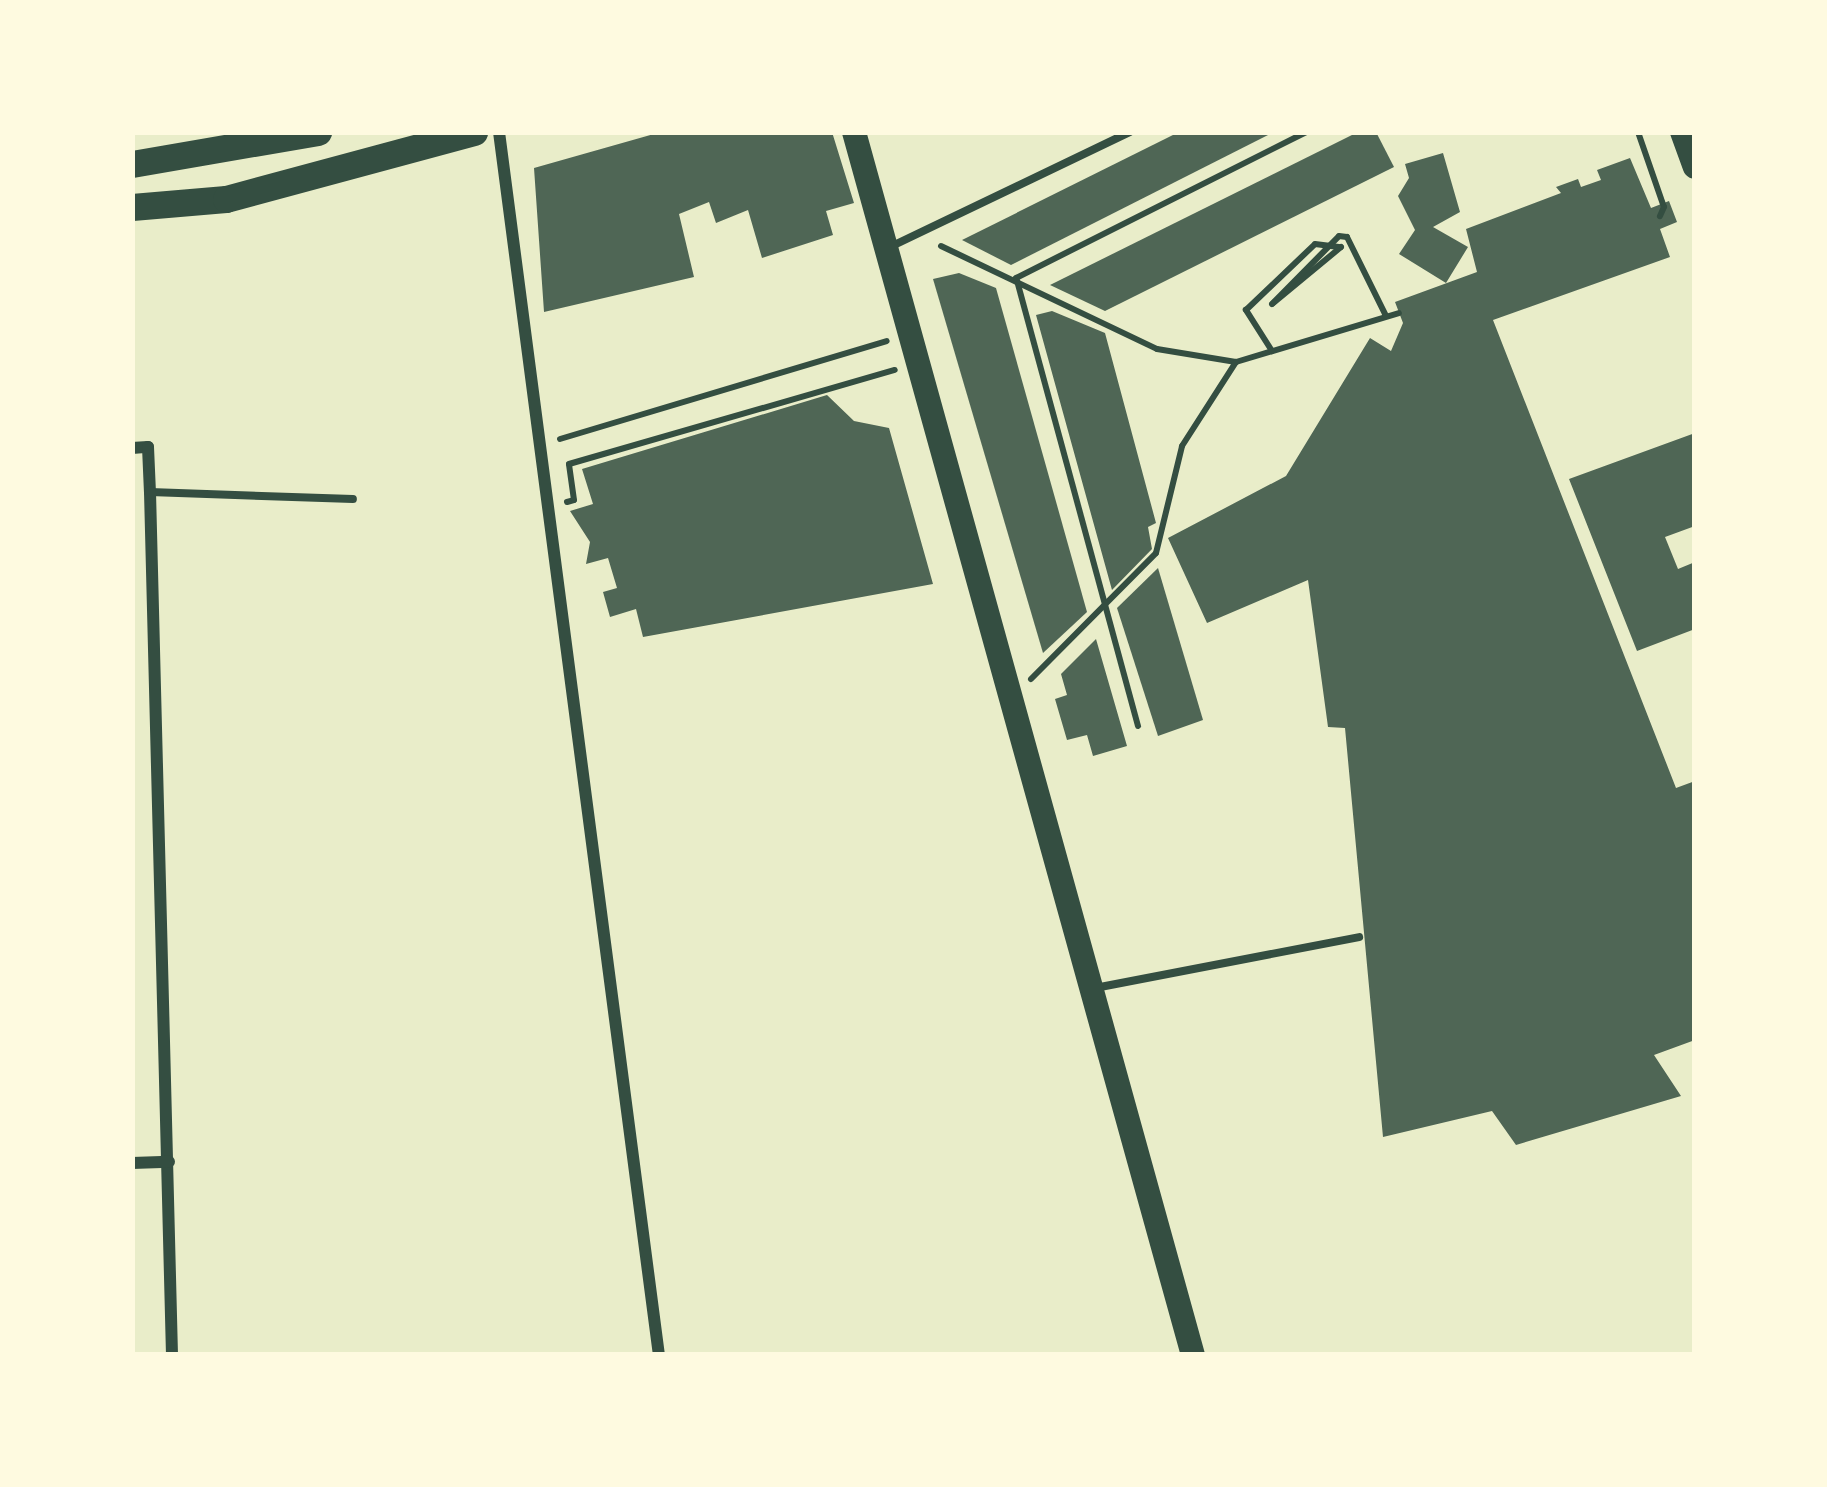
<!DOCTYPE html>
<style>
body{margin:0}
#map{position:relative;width:1827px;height:1487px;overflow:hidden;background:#e9edc9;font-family:"Public Sans",sans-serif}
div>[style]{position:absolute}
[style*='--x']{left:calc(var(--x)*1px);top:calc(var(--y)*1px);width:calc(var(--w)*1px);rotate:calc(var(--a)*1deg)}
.building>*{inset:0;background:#4f6655}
.path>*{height:6px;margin:-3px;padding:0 3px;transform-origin:3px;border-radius:3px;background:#344e41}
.service>*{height:8px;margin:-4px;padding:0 4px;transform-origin:4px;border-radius:4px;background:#344e41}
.minor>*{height:12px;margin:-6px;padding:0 6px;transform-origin:6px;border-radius:6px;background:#344e41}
.secondary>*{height:24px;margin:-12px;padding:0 12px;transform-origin:12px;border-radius:12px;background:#344e41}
.trunk>*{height:27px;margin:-13.5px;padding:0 13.5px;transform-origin:13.5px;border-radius:13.5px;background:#344e41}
span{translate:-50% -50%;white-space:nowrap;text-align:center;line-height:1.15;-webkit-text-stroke:12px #fefae0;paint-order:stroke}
.frame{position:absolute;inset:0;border:135px solid #fefae0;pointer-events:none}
</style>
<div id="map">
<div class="building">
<i style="clip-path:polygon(661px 132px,832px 132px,854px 203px,826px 211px,833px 235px,762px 258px,748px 210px,716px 223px,709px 202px,679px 214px,694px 277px,544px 312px,534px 168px)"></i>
<i style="clip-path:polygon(1179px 132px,1274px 132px,1011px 265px,962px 240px)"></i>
<i style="clip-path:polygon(1358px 132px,1376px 132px,1394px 167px,1105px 311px,1050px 285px)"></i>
<i style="clip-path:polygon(1443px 153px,1460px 212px,1433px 227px,1468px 247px,1446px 283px,1399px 254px,1415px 230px,1398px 196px,1409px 178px,1405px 164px)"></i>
<i style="clip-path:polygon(1630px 158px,1651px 208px,1669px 201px,1677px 222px,1660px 229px,1670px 257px,1493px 320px,1676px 788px,1695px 781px,1695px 1040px,1654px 1055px,1681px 1096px,1516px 1145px,1492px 1111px,1383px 1137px,1345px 728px,1328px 727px,1308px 580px,1207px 623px,1168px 538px,1286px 476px,1370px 338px,1391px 351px,1403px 323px,1395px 302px,1477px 272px,1466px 229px,1561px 193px,1556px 187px,1578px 179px,1581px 187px,1601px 180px,1597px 170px)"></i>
<i style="clip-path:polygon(959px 273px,996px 288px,1087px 612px,1043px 653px,933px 279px)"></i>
<i style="clip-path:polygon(1052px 311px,1105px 333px,1156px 523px,1148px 527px,1152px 549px,1112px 590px,1036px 315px)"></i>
<i style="clip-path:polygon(827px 395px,854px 421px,889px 428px,933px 584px,643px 637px,636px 609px,610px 617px,603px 592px,617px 588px,608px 558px,586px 564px,590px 542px,570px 511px,593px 504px,582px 469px)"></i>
<i style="clip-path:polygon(1695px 433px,1695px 526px,1665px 537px,1678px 569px,1695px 562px,1695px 629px,1637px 651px,1569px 479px)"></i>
<i style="clip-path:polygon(1158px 568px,1203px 720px,1158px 736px,1117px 608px)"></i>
<i style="clip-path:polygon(1096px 639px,1127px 746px,1093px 756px,1087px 735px,1067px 740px,1055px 699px,1067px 695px,1061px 674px)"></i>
</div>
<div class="path">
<i style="--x:1638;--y:132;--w:79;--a:70.9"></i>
<i style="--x:1664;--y:207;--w:10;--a:114"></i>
<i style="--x:941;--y:246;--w:239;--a:25.5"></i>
<i style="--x:1157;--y:349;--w:80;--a:9.3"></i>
<i style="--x:1236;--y:362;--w:170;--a:-16.7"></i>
<i style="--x:1341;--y:247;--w:89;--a:140.4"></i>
<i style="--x:1272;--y:304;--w:95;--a:-45.4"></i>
<i style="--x:1339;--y:236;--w:8;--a:7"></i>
<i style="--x:1347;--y:237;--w:88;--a:63.7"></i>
<i style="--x:1272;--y:351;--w:49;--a:-122.4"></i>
<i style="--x:1246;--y:310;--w:95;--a:-43.7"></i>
<i style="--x:1315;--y:244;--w:26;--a:7"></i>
<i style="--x:560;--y:439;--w:341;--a:-16.7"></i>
<i style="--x:567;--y:502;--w:7;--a:-16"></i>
<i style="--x:574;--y:500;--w:36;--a:-98"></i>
<i style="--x:569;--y:464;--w:339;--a:-16.1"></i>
<i style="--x:1031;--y:679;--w:177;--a:-45.2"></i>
<i style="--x:1156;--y:553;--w:110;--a:-76.3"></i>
<i style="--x:1182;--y:446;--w:100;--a:-57.3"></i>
<i style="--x:1138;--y:726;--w:464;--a:-105.2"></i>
<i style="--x:1016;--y:278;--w:325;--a:-26.7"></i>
</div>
<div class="service">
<i style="--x:892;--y:246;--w:264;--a:-25.6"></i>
<i style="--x:150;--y:492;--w:203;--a:2"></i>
<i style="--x:1095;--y:988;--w:269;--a:-10.9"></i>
</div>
<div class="minor">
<i style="--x:499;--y:132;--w:1233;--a:82.55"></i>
<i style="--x:132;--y:448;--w:16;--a:-4"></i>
<i style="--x:148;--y:447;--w:45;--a:87.5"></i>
<i style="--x:150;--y:492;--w:863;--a:88.54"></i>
<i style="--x:132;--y:1163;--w:37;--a:-2"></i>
</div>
<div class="secondary">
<i style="--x:854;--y:132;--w:1269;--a:74.51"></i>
<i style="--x:1682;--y:132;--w:37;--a:70"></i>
</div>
<div class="trunk">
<i style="--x:132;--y:164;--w:189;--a:-9.8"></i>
<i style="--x:132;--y:207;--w:94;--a:-4.9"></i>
<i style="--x:226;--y:199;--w:257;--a:-15.1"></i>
</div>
<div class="frame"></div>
</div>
